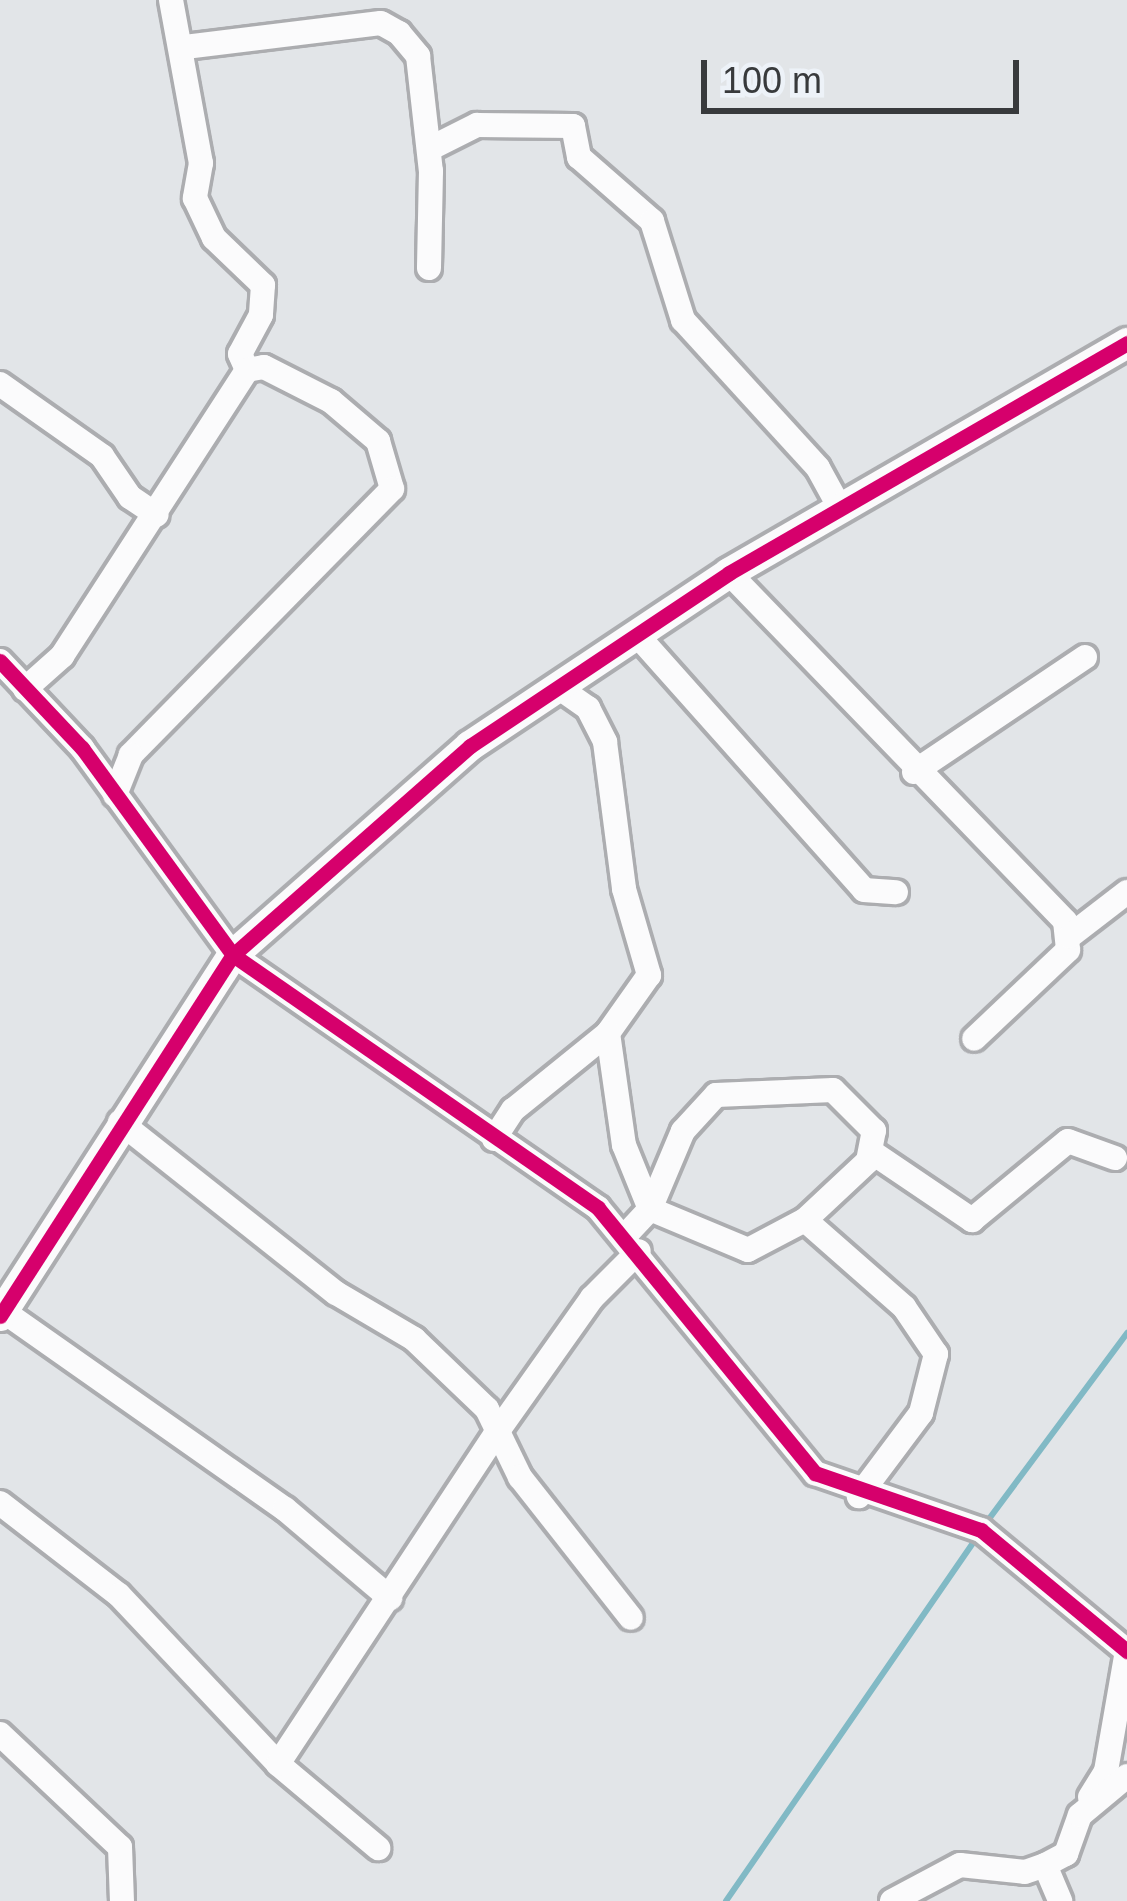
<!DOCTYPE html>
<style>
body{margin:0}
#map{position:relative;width:1127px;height:1901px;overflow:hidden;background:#e2e5e8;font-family:Helvetica,sans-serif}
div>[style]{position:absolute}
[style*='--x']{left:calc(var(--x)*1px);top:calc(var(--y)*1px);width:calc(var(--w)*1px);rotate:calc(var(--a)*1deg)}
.stream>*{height:6px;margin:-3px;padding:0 3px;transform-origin:3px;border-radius:3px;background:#81b9c5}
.roads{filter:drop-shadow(3px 0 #acadb0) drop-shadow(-3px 0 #acadb0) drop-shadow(0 3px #acadb0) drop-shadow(0 -3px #acadb0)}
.minor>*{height:24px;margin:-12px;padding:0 12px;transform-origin:12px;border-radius:12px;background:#fbfbfc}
.tertiary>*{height:30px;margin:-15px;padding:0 15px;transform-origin:15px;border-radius:15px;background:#fbfbfc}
.cycleway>*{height:15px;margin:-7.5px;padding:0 7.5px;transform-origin:7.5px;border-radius:7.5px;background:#d6006c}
span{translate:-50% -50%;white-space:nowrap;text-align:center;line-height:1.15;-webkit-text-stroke:10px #edf2f8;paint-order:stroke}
.scale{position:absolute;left:701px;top:60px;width:318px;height:54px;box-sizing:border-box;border:6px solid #383a3c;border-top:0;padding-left:15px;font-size:36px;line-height:42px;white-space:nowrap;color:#383a3c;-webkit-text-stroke:9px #edf2f8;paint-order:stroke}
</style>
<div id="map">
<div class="stream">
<i style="--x:983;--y:1527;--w:242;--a:-53.4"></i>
<i style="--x:726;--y:1901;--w:441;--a:-55.4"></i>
</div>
<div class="roads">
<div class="minor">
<i style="--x:171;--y:0;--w:166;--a:79.6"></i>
<i style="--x:201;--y:163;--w:36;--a:100"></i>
<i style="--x:195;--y:198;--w:44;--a:64.6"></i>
<i style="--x:214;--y:238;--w:68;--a:43.8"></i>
<i style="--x:263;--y:285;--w:30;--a:94"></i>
<i style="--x:261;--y:315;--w:44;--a:118.3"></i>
<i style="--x:240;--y:354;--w:17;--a:66"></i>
<i style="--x:185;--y:47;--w:197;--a:-7"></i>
<i style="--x:381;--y:23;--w:21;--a:29"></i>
<i style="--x:399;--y:33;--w:30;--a:50"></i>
<i style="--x:418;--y:56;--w:116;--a:83.6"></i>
<i style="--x:431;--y:171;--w:97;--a:91.2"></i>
<i style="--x:429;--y:149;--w:54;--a:-26.6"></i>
<i style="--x:477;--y:125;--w:96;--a:0.6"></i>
<i style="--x:573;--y:126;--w:32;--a:79"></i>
<i style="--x:579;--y:157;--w:97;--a:41.2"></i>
<i style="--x:652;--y:221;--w:104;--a:72.6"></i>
<i style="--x:683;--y:320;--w:200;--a:47.6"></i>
<i style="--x:818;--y:468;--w:48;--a:61.3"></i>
<i style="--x:0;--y:384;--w:125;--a:35.2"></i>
<i style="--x:102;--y:456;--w:50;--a:55.7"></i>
<i style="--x:130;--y:497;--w:32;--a:34"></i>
<i style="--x:729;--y:573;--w:484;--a:46"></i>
<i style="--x:1065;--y:921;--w:29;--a:84"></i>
<i style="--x:1068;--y:950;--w:129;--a:136.6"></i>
<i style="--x:637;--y:635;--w:341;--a:48.3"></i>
<i style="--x:864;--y:890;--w:32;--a:4"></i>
<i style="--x:0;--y:661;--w:120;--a:46.7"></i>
<i style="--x:82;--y:748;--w:256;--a:53.9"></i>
<i style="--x:233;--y:955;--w:444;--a:34.7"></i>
<i style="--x:598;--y:1208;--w:343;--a:50.7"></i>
<i style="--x:815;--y:1473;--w:176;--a:19"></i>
<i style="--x:981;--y:1530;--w:190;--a:39.7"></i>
<i style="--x:558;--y:687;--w:37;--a:35"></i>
<i style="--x:588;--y:708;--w:38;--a:63"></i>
<i style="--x:605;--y:742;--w:148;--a:82.6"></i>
<i style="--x:624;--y:889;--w:90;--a:73.8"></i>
<i style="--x:649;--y:975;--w:71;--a:125.3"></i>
<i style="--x:25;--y:689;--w:50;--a:-41.7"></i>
<i style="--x:62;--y:656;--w:341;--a:-57.1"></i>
<i style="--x:247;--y:370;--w:17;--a:-10"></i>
<i style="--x:264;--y:367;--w:75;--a:26.9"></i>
<i style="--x:331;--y:401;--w:62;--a:40.4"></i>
<i style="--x:378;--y:441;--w:50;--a:73.7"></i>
<i style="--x:392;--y:489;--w:373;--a:134.5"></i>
<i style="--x:131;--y:755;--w:43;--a:111.8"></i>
<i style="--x:914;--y:772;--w:206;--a:-33.9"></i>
<i style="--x:1070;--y:936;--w:72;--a:-37.7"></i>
<i style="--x:120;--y:1122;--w:275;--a:38.4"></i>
<i style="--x:336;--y:1293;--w:91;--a:30.5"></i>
<i style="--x:414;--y:1339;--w:101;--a:43.8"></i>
<i style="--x:487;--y:1409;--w:76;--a:64.1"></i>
<i style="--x:520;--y:1477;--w:179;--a:51.8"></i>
<i style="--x:494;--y:1139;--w:35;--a:-57"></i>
<i style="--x:513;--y:1110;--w:122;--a:-39"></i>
<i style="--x:608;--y:1033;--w:113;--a:81.9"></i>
<i style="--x:624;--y:1145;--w:69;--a:67.9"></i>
<i style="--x:650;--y:1209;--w:106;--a:22.7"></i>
<i style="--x:748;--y:1250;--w:64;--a:-27.8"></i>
<i style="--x:805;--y:1220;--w:86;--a:-43.1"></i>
<i style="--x:868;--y:1161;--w:31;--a:-79"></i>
<i style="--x:874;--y:1131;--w:58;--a:-135"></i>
<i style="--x:833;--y:1090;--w:117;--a:177.6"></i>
<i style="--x:716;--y:1095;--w:49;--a:132.5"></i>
<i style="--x:683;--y:1131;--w:85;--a:112.9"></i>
<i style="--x:650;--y:1209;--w:35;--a:133"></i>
<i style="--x:873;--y:1153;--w:120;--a:34.1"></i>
<i style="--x:972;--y:1220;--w:124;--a:-39.5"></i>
<i style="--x:1068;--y:1141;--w:50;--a:19.9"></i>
<i style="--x:805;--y:1220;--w:132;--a:41.3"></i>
<i style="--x:904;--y:1307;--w:57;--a:55.8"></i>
<i style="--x:936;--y:1354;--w:61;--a:104.3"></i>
<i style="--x:921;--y:1413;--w:104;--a:126.8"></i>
<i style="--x:3;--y:1311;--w:345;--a:35.1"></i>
<i style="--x:285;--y:1509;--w:138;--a:40.3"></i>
<i style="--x:0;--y:1503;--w:150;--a:37.7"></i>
<i style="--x:119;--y:1595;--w:232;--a:46.7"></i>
<i style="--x:278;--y:1764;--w:131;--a:40"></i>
<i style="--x:0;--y:1734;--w:165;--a:43.3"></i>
<i style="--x:120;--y:1847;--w:54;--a:87.9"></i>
<i style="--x:278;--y:1764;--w:394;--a:-56.6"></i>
<i style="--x:495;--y:1435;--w:168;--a:-54.7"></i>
<i style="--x:592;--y:1298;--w:66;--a:-45"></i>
<i style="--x:1090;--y:1797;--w:31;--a:-58"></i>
<i style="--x:1106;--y:1771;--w:122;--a:-80.1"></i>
<i style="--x:1045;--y:1865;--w:39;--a:67"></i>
<i style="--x:892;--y:1901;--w:77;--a:-27.9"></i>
<i style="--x:960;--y:1865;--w:65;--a:6.1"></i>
<i style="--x:1025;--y:1872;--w:21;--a:-19"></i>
<i style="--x:1045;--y:1865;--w:24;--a:-28"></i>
<i style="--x:1066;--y:1854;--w:41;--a:-70.3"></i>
<i style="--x:1080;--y:1815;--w:61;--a:-39.7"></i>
</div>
<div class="tertiary">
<i style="--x:0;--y:1316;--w:430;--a:-57.2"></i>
<i style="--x:233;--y:955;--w:316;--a:-41.4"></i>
<i style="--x:470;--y:746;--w:311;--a:-33.7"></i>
<i style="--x:729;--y:573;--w:460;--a:-30"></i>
</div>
</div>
<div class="cycleway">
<i style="--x:0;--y:661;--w:120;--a:46.7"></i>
<i style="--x:82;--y:748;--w:256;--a:53.9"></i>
<i style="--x:233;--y:955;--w:444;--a:34.7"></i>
<i style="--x:598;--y:1208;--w:343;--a:50.7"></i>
<i style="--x:815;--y:1473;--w:176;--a:19"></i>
<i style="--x:981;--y:1530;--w:190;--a:39.7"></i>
<i style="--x:0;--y:1316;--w:430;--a:-57.2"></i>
<i style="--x:233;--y:955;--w:316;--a:-41.4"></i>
<i style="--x:470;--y:746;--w:311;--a:-33.7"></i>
<i style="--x:729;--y:573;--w:460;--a:-30"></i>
</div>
<div class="scale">100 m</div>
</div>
